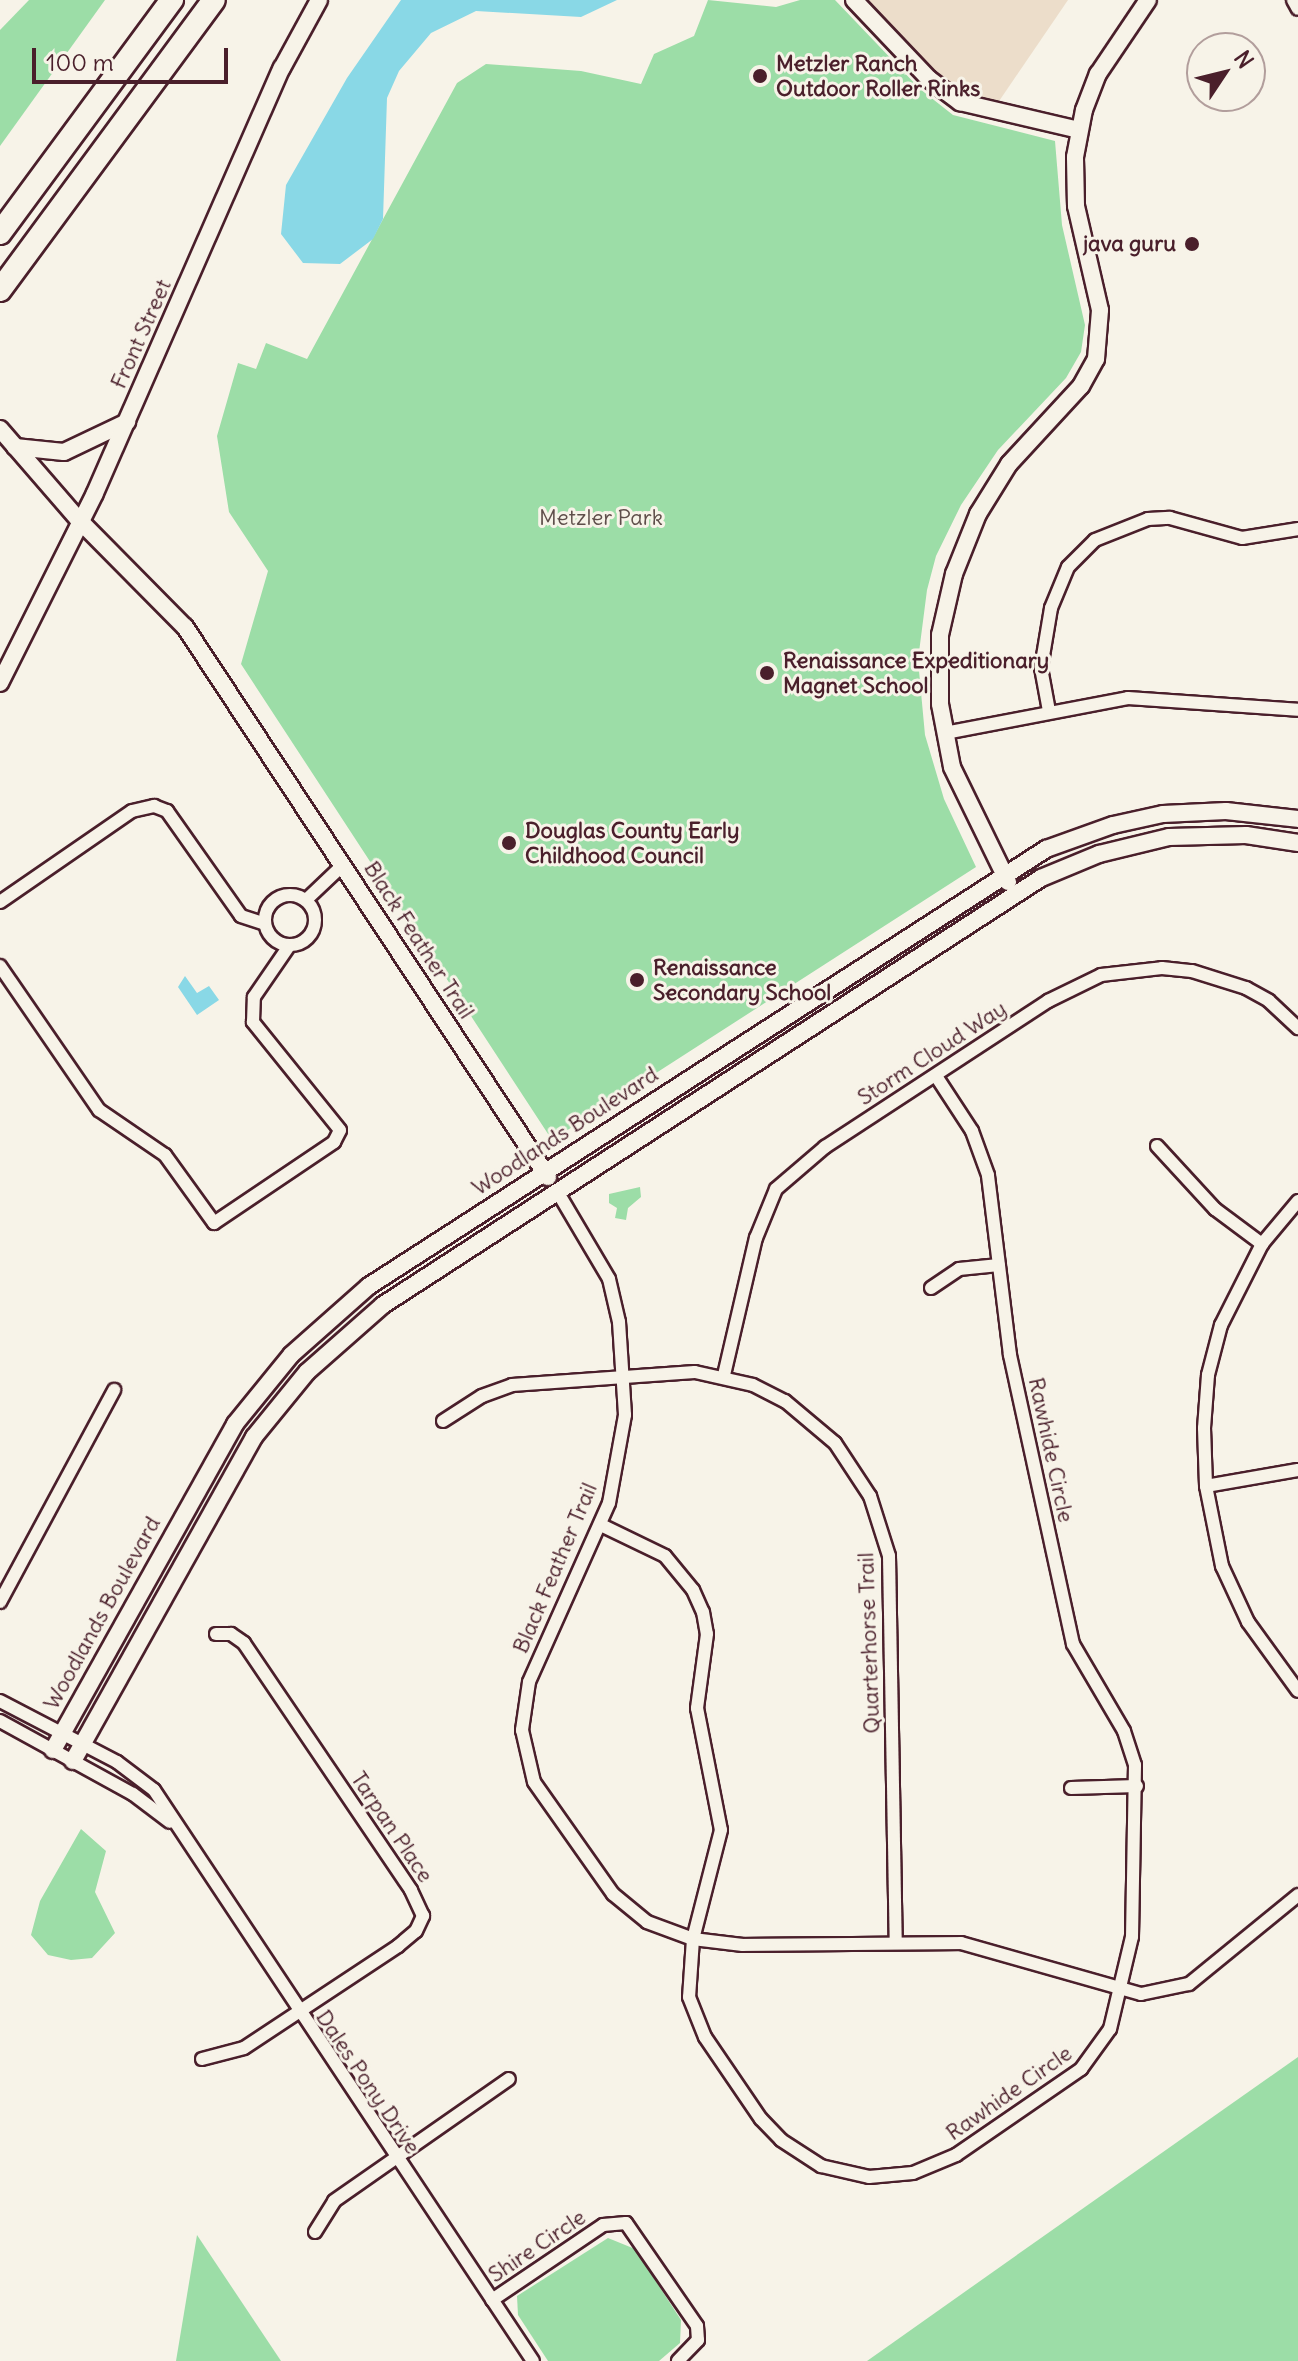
<!DOCTYPE html>
<style>
body{margin:0}
#map{position:relative;width:1298px;height:2361px;overflow:hidden;background:#f7f3e8;font-family:Delius,sans-serif}
div>[style]{position:absolute}
[style*='--x']{left:calc(var(--x)*1px);top:calc(var(--y)*1px);width:calc(var(--w)*1px);rotate:calc(var(--a)*1deg)}
.built>*{inset:0;background:#ecddca}
.green>*{inset:0;background:#9cdda7}
.water>*{inset:0;background:#89d8e6}
.roads{filter:drop-shadow(2px 0 #4a1f2b) drop-shadow(-2px 0 #4a1f2b) drop-shadow(0 2px #4a1f2b) drop-shadow(0 -2px #4a1f2b)}
.street>*{height:12px;margin:-6px;padding:0 6px;transform-origin:6px;border-radius:6px;background:#f7f3e8}
.street>.ring{margin:-6px;padding:0;box-sizing:content-box;background:none;border:12px solid #f7f3e8;border-radius:50%}
.secondary>*{height:16px;margin:-8px;padding:0 8px;transform-origin:8px;border-radius:8px;background:#f7f3e8}
.highway>*{height:22px;margin:-11px;padding:0 11px;transform-origin:11px;border-radius:11px;background:#f7f3e8}
.dots>*{width:22px;height:22px;translate:-50% -50%;box-sizing:border-box;border:4px solid #f7f3e8;border-radius:50%}
span{translate:-50% -50%;white-space:nowrap;text-align:center;line-height:1.15;-webkit-text-stroke:6px #f7f3e8;paint-order:stroke}
.poi-label{font-size:22px;color:#4a1f2b;font-weight:700}
.left{translate:0 -50%;text-align:left}
.right{translate:-100% -50%;text-align:right}
.street-label{font-size:22px;color:#4a1f2b}
.park-label{font-size:22px;color:#5e4e4a}
.north{position:absolute;left:1186px;top:32px;width:80px;height:80px;box-sizing:border-box;background:#f7f3e8;border:2px solid #b29e9c;border-radius:50%;rotate:55deg;font-size:22px;font-weight:700;line-height:32px;text-align:center;color:#4a1f2b}
.north::after{content:'';display:block;margin:auto;width:28px;height:36px;background:#4a1f2b;clip-path:polygon(50% 0,100% 100%,50% 72%,0 100%)}
.scale{position:absolute;left:32px;top:48px;width:196px;height:36px;box-sizing:border-box;border:4px solid #4a1f2b;border-top:0;padding-left:10px;font-size:24px;line-height:28px;white-space:nowrap;color:#4a1f2b;-webkit-text-stroke:6px #f7f3e8;paint-order:stroke}
</style>
<div id="map">
<div class="built">
<i style="clip-path:polygon(859px 0,1068px 0,993px 110px,961px 99px)"></i>
</div>
<div class="green">
<i style="clip-path:polygon(29px 0,105px 0,0 146px,0 30px)"></i>
<i style="clip-path:polygon(708px 0,776px 7px,800px 0,835px 0,920px 89px,953px 115px,1055px 141px,1062px 225px,1085px 325px,1081px 352px,1066px 378px,998px 450px,961px 505px,936px 556px,927px 590px,918px 660px,925px 735px,944px 799px,976px 867px,552px 1140px,241px 664px,268px 571px,229px 512px,217px 436px,238px 363px,256px 369px,266px 343px,307px 359px,457px 83px,486px 64px,581px 71px,641px 84px,654px 54px,694px 36px)"></i>
<i style="clip-path:polygon(640px 1187px,641px 1197px,628px 1208px,626px 1220px,615px 1218px,617px 1208px,609px 1203px,609px 1194px)"></i>
<i style="clip-path:polygon(81px 1829px,106px 1851px,95px 1892px,115px 1933px,92px 1958px,71px 1960px,48px 1955px,31px 1935px,40px 1901px)"></i>
<i style="clip-path:polygon(1298px 2057px,1298px 2361px,867px 2361px,1031px 2245px)"></i>
<i style="clip-path:polygon(197px 2235px,281px 2361px,176px 2361px)"></i>
<i style="clip-path:polygon(608px 2238px,635px 2249px,681px 2320px,680px 2343px,659px 2361px,548px 2361px,518px 2315px,517px 2296px)"></i>
</div>
<div class="water">
<i style="clip-path:polygon(401px 0,617px 0,581px 17px,476px 11px,431px 33px,399px 71px,387px 98px,383px 219px,373px 239px,340px 264px,303px 263px,281px 234px,286px 185px,347px 78px)"></i>
<i style="clip-path:polygon(185px 976px,197px 993px,209px 986px,219px 1000px,197px 1015px,178px 987px)"></i>
</div>
<div class="roads">
<div class="street">
<i style="--x:1293;--y:0;--w:10;--a:61"></i>
<i style="--x:1049;--y:711;--w:44;--a:-100.5"></i>
<i style="--x:1041;--y:668;--w:61;--a:-80.5"></i>
<i style="--x:1051;--y:608;--w:44;--a:-67.5"></i>
<i style="--x:1068;--y:567;--w:38;--a:-45"></i>
<i style="--x:1095;--y:540;--w:57;--a:-21.6"></i>
<i style="--x:1148;--y:519;--w:22;--a:-3"></i>
<i style="--x:1170;--y:518;--w:75;--a:15.5"></i>
<i style="--x:1242;--y:538;--w:57;--a:-9.1"></i>
<i style="--x:945;--y:733;--w:186;--a:-10.8"></i>
<i style="--x:1128;--y:698;--w:170;--a:4"></i>
<i class="ring" style="left:265px;top:895px;width:38px;height:38px"></i>
<i style="--x:306;--y:900;--w:51;--a:-43.4"></i>
<i style="--x:0;--y:902;--w:160;--a:-34.6"></i>
<i style="--x:132;--y:811;--w:23;--a:-13"></i>
<i style="--x:154;--y:806;--w:14;--a:21"></i>
<i style="--x:167;--y:811;--w:128;--a:54.8"></i>
<i style="--x:241;--y:916;--w:25;--a:18"></i>
<i style="--x:0;--y:966;--w:175;--a:55.5"></i>
<i style="--x:99;--y:1110;--w:80;--a:34.3"></i>
<i style="--x:165;--y:1155;--w:84;--a:54.2"></i>
<i style="--x:214;--y:1223;--w:145;--a:-34"></i>
<i style="--x:334;--y:1142;--w:13;--a:-63"></i>
<i style="--x:340;--y:1130;--w:139;--a:-128.9"></i>
<i style="--x:253;--y:1022;--w:25;--a:-88"></i>
<i style="--x:254;--y:997;--w:62;--a:-55.5"></i>
<i style="--x:1157;--y:1146;--w:86;--a:47.4"></i>
<i style="--x:1215;--y:1209;--w:59;--a:36.7"></i>
<i style="--x:557;--y:1191;--w:102;--a:59.4"></i>
<i style="--x:609;--y:1279;--w:44;--a:76.9"></i>
<i style="--x:619;--y:1322;--w:93;--a:86.3"></i>
<i style="--x:625;--y:1415;--w:89;--a:100.3"></i>
<i style="--x:609;--y:1503;--w:196;--a:114.1"></i>
<i style="--x:529;--y:1682;--w:49;--a:98.3"></i>
<i style="--x:522;--y:1730;--w:53;--a:77"></i>
<i style="--x:534;--y:1782;--w:137;--a:54.8"></i>
<i style="--x:613;--y:1894;--w:44;--a:39.5"></i>
<i style="--x:647;--y:1922;--w:49;--a:20.3"></i>
<i style="--x:693;--y:1939;--w:50;--a:6.8"></i>
<i style="--x:743;--y:1945;--w:218;--a:-0.5"></i>
<i style="--x:961;--y:1943;--w:187;--a:15.8"></i>
<i style="--x:1141;--y:1994;--w:49;--a:-11.8"></i>
<i style="--x:1189;--y:1984;--w:141;--a:-39.2"></i>
<i style="--x:1298;--y:1201;--w:56;--a:129.9"></i>
<i style="--x:1262;--y:1244;--w:91;--a:116.8"></i>
<i style="--x:1221;--y:1325;--w:52;--a:104.6"></i>
<i style="--x:1208;--y:1375;--w:53;--a:94.3"></i>
<i style="--x:1204;--y:1428;--w:58;--a:88"></i>
<i style="--x:1206;--y:1486;--w:82;--a:78.7"></i>
<i style="--x:1222;--y:1566;--w:62;--a:65.1"></i>
<i style="--x:1248;--y:1622;--w:85;--a:54.1"></i>
<i style="--x:931;--y:1288;--w:34;--a:-34"></i>
<i style="--x:959;--y:1269;--w:40;--a:-5.7"></i>
<i style="--x:724;--y:1375;--w:141;--a:-76.9"></i>
<i style="--x:756;--y:1238;--w:53;--a:-67.8"></i>
<i style="--x:776;--y:1189;--w:65;--a:-40.6"></i>
<i style="--x:825;--y:1147;--w:267;--a:-33.2"></i>
<i style="--x:1048;--y:1001;--w:59;--a:-26.1"></i>
<i style="--x:1101;--y:975;--w:61;--a:-6.5"></i>
<i style="--x:1162;--y:968;--w:30;--a:6"></i>
<i style="--x:1192;--y:971;--w:57;--a:17.5"></i>
<i style="--x:1246;--y:988;--w:26;--a:29"></i>
<i style="--x:1269;--y:1001;--w:40;--a:43"></i>
<i style="--x:443;--y:1421;--w:46;--a:-32.7"></i>
<i style="--x:482;--y:1396;--w:32;--a:-20"></i>
<i style="--x:512;--y:1385;--w:183;--a:-4.1"></i>
<i style="--x:695;--y:1372;--w:59;--a:12.6"></i>
<i style="--x:753;--y:1385;--w:36;--a:27"></i>
<i style="--x:785;--y:1401;--w:65;--a:40"></i>
<i style="--x:835;--y:1443;--w:64;--a:56.6"></i>
<i style="--x:870;--y:1496;--w:63;--a:72.4"></i>
<i style="--x:889;--y:1556;--w:385;--a:89"></i>
<i style="--x:1206;--y:1486;--w:93;--a:-9.9"></i>
<i style="--x:601;--y:1525;--w:71;--a:25.8"></i>
<i style="--x:665;--y:1556;--w:44;--a:50.5"></i>
<i style="--x:693;--y:1590;--w:24;--a:66"></i>
<i style="--x:703;--y:1612;--w:22;--a:80"></i>
<i style="--x:707;--y:1634;--w:75;--a:97.7"></i>
<i style="--x:697;--y:1708;--w:124;--a:78.9"></i>
<i style="--x:721;--y:1830;--w:113;--a:104.4"></i>
<i style="--x:693;--y:1939;--w:58;--a:93.9"></i>
<i style="--x:689;--y:1997;--w:43;--a:68.2"></i>
<i style="--x:705;--y:2037;--w:99;--a:55.7"></i>
<i style="--x:761;--y:2119;--w:29;--a:46"></i>
<i style="--x:781;--y:2140;--w:48;--a:33"></i>
<i style="--x:821;--y:2166;--w:49;--a:12.9"></i>
<i style="--x:869;--y:2177;--w:44;--a:-5.2"></i>
<i style="--x:913;--y:2173;--w:47;--a:-22.7"></i>
<i style="--x:956;--y:2155;--w:152;--a:-34.5"></i>
<i style="--x:1081;--y:2069;--w:49;--a:-54.1"></i>
<i style="--x:1110;--y:2029;--w:95;--a:-76.6"></i>
<i style="--x:1132;--y:1937;--w:172;--a:-89"></i>
<i style="--x:1135;--y:1765;--w:36;--a:-108"></i>
<i style="--x:1124;--y:1731;--w:101;--a:-120.4"></i>
<i style="--x:1073;--y:1644;--w:296;--a:-102.3"></i>
<i style="--x:1010;--y:1355;--w:181;--a:-97"></i>
<i style="--x:988;--y:1175;--w:47;--a:-110"></i>
<i style="--x:972;--y:1131;--w:66;--a:-123.2"></i>
<i style="--x:0;--y:1602;--w:241;--a:-61.7"></i>
<i style="--x:0;--y:1701;--w:132;--a:27.5"></i>
<i style="--x:117;--y:1762;--w:46;--a:37.1"></i>
<i style="--x:154;--y:1790;--w:685;--a:56.43"></i>
<i style="--x:0;--y:1721;--w:152;--a:28.8"></i>
<i style="--x:133;--y:1794;--w:46;--a:37.1"></i>
<i style="--x:1071;--y:1788;--w:66;--a:-1.7"></i>
<i style="--x:202;--y:2059;--w:43;--a:-14.7"></i>
<i style="--x:244;--y:2048;--w:185;--a:-33.5"></i>
<i style="--x:398;--y:1946;--w:23;--a:-40"></i>
<i style="--x:416;--y:1931;--w:17;--a:-65"></i>
<i style="--x:423;--y:1916;--w:29;--a:-115"></i>
<i style="--x:411;--y:1890;--w:298;--a:-124.1"></i>
<i style="--x:244;--y:1643;--w:16;--a:-145"></i>
<i style="--x:231;--y:1634;--w:15;--a:180"></i>
<i style="--x:315;--y:2232;--w:36;--a:-58"></i>
<i style="--x:334;--y:2201;--w:213;--a:-34.9"></i>
<i style="--x:492;--y:2300;--w:134;--a:-34"></i>
<i style="--x:603;--y:2225;--w:23;--a:-5"></i>
<i style="--x:626;--y:2223;--w:125;--a:55.4"></i>
<i style="--x:697;--y:2326;--w:14;--a:86"></i>
<i style="--x:698;--y:2340;--w:29;--a:134"></i>
</div>
<div class="secondary">
<i style="--x:854;--y:0;--w:109;--a:46.5"></i>
<i style="--x:929;--y:79;--w:39;--a:37"></i>
<i style="--x:960;--y:102;--w:122;--a:13.2"></i>
<i style="--x:0;--y:429;--w:119;--a:49.1"></i>
<i style="--x:78;--y:519;--w:152;--a:45.3"></i>
<i style="--x:185;--y:627;--w:659;--a:56.58"></i>
<i style="--x:15;--y:447;--w:49;--a:5.8"></i>
<i style="--x:64;--y:452;--w:70;--a:-25.5"></i>
<i style="--x:0;--y:683;--w:212;--a:-63.4"></i>
<i style="--x:95;--y:493;--w:464;--a:-66.3"></i>
<i style="--x:282;--y:68;--w:77;--a:-61.4"></i>
<i style="--x:1008;--y:882;--w:128;--a:-116"></i>
<i style="--x:952;--y:767;--w:64;--a:-100.8"></i>
<i style="--x:940;--y:704;--w:69;--a:-90"></i>
<i style="--x:940;--y:635;--w:63;--a:-77.1"></i>
<i style="--x:954;--y:574;--w:65;--a:-68.2"></i>
<i style="--x:978;--y:514;--w:59;--a:-58.2"></i>
<i style="--x:1009;--y:464;--w:106;--a:-47.3"></i>
<i style="--x:1081;--y:386;--w:31;--a:-61"></i>
<i style="--x:1096;--y:359;--w:49;--a:-85.3"></i>
<i style="--x:1100;--y:310;--w:107;--a:-103"></i>
<i style="--x:1076;--y:206;--w:49;--a:-91.2"></i>
<i style="--x:1075;--y:157;--w:48;--a:-79.2"></i>
<i style="--x:1084;--y:110;--w:39;--a:-69"></i>
<i style="--x:1098;--y:74;--w:89;--a:-56"></i>
<i style="--x:53;--y:1750;--w:373;--a:-60.8"></i>
<i style="--x:235;--y:1424;--w:89;--a:-50.9"></i>
<i style="--x:291;--y:1355;--w:104;--a:-41.5"></i>
<i style="--x:369;--y:1286;--w:806;--a:-32.84"></i>
<i style="--x:1046;--y:849;--w:71;--a:-19.7"></i>
<i style="--x:1113;--y:825;--w:51;--a:-12.4"></i>
<i style="--x:1163;--y:814;--w:63;--a:-2.7"></i>
<i style="--x:1226;--y:811;--w:72;--a:6.3"></i>
<i style="--x:73;--y:1761;--w:371;--a:-60.8"></i>
<i style="--x:254;--y:1437;--w:84;--a:-50.8"></i>
<i style="--x:307;--y:1372;--w:101;--a:-41.4"></i>
<i style="--x:383;--y:1305;--w:784;--a:-32.98"></i>
<i style="--x:1041;--y:878;--w:63;--a:-22.5"></i>
<i style="--x:1099;--y:854;--w:72;--a:-13.7"></i>
<i style="--x:1169;--y:837;--w:77;--a:-1.5"></i>
<i style="--x:1246;--y:835;--w:53;--a:8.7"></i>
</div>
<div class="highway">
<i style="--x:0;--y:233;--w:290;--a:-53.6"></i>
<i style="--x:0;--y:290;--w:360;--a:-53.6"></i>
</div>
</div>
<div class="dots">
<i style="left:760px;top:76px;background:#4a1f2b"></i>
<i style="left:1192px;top:244px;background:#4a1f2b"></i>
<i style="left:767px;top:673px;background:#4a1f2b"></i>
<i style="left:509px;top:843px;background:#4a1f2b"></i>
<i style="left:637px;top:980px;background:#4a1f2b"></i>
</div>
<div class="poi-label">
<span class="left" style="left:776px;top:76px">Metzler Ranch<br>Outdoor Roller Rinks</span>
<span class="right" style="left:1176px;top:244px">java guru</span>
<span class="left" style="left:783px;top:673px">Renaissance Expeditionary<br>Magnet School</span>
<span class="left" style="left:525px;top:843px">Douglas County Early<br>Childhood Council</span>
<span class="left" style="left:653px;top:980px">Renaissance<br>Secondary School</span>
</div>
<div class="street-label">
<span style="left:141px;top:334px;rotate:-66deg">Front Street</span>
<span style="left:419px;top:940px;rotate:57deg">Black Feather Trail</span>
<span style="left:932px;top:1053px;rotate:-33deg">Storm Cloud Way</span>
<span style="left:565px;top:1131px;rotate:-33deg">Woodlands Boulevard</span>
<span style="left:1051px;top:1450px;rotate:78deg">Rawhide Circle</span>
<span style="left:555px;top:1568px;rotate:-67deg">Black Feather Trail</span>
<span style="left:102px;top:1613px;rotate:-61deg">Woodlands Boulevard</span>
<span style="left:869px;top:1643px;rotate:-92deg">Quarterhorse Trail</span>
<span style="left:392px;top:1827px;rotate:56deg">Tarpan Place</span>
<span style="left:368px;top:2082px;rotate:56deg">Dales Pony Drive</span>
<span style="left:1009px;top:2093px;rotate:-35deg">Rawhide Circle</span>
<span style="left:537px;top:2246px;rotate:-34deg">Shire Circle</span>
</div>
<div class="park-label">
<span style="left:601px;top:518px">Metzler Park</span>
</div>
<div class="north">N</div>
<div class="scale">100 m</div>
</div>
